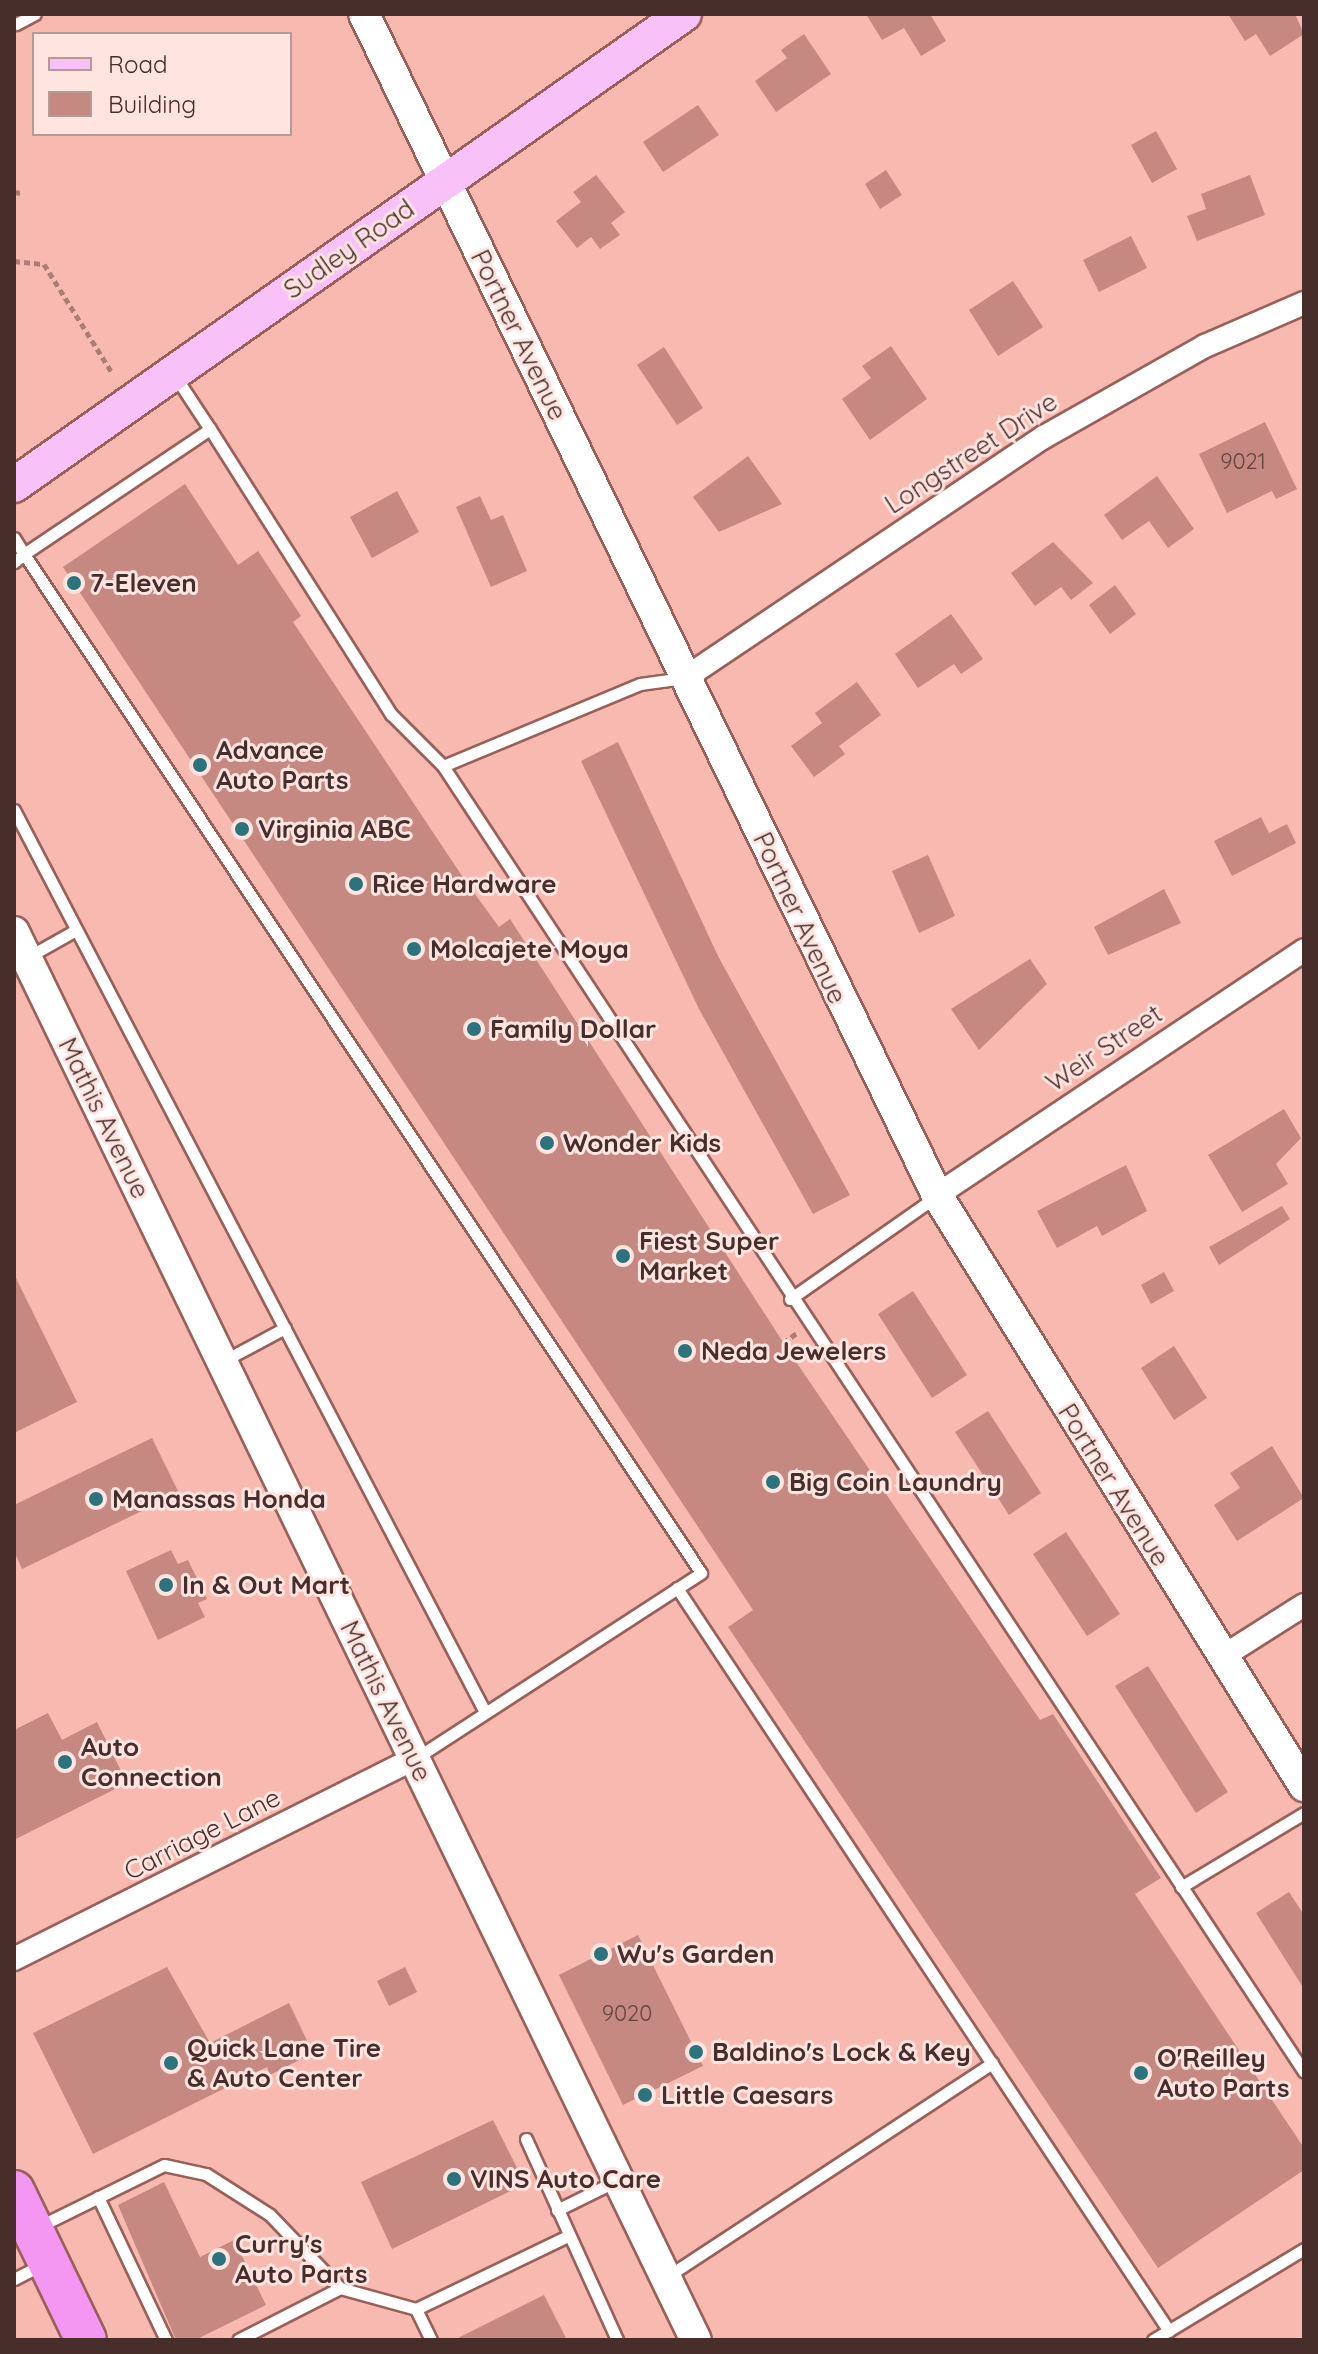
<!DOCTYPE html>
<style>
body{margin:0}
#map{position:relative;width:1318px;height:2354px;overflow:hidden;background:#f8b9b0;font-family:Quicksand,sans-serif}
div>[style]{position:absolute}
[style*='--x']{left:calc(var(--x)*1px);top:calc(var(--y)*1px);width:calc(var(--w)*1px);rotate:calc(var(--a)*1deg)}
.building>*{inset:0;background:#c58981}
.path>*{height:5px;margin-top:-2.5px;transform-origin:0;background:repeating-linear-gradient(90deg,#ac7d77 0 6px,transparent 0 10px)}
.roads{filter:drop-shadow(2px 0 #986059) drop-shadow(-2px 0 #986059) drop-shadow(0 2px #986059) drop-shadow(0 -2px #986059)}
.lane>*{height:11px;margin:-5.5px;padding:0 5.5px;transform-origin:5.5px;border-radius:5.5px;background:#fff}
.street>*{height:22px;margin:-11px;padding:0 11px;transform-origin:11px;border-radius:11px;background:#fff}
.secondary>*{height:30px;margin:-15px;padding:0 15px;transform-origin:15px;border-radius:15px;background:#fff}
.primary>*{height:34px;margin:-17px;padding:0 17px;transform-origin:17px;border-radius:17px;background:#f8c1f8}
.highway>*{height:40px;margin:-20px;padding:0 20px;transform-origin:20px;border-radius:20px;background:#f497f3}
.dots>*{width:22px;height:22px;translate:-50% -50%;box-sizing:border-box;border:4px solid #ffe4e0;border-radius:50%}
span{translate:-50% -50%;white-space:nowrap;text-align:center;line-height:1.15;-webkit-text-stroke:6px #ffe4e0;paint-order:stroke}
.number-label{font-size:22px;color:#664540}
.number-label span{-webkit-text-stroke-width:0}
.street-label{font-size:26px;color:#472e2b}
.poi-label{font-size:26px;color:#472e2b;font-weight:700}
.left{translate:0 -50%;text-align:left}
.frame{position:absolute;inset:0;border:16px solid #472e2b;pointer-events:none}
.legend{position:absolute;left:32px;top:32px;width:260px;height:104px;box-sizing:border-box;background:#ffe4e0;border:2px solid #b59b98;margin:0;padding:10px 14px;list-style:none;font-size:24px;color:#472e2b}
.legend li{display:flex;align-items:center;gap:16px;height:40px}
.legend b{width:40px;border:2px solid #b59b98}
</style>
<div id="map">
<div class="building">
<i style="clip-path:polygon(866px 14px,930px 14px,946px 41px,921px 56px,904px 28px,882px 40px)"></i>
<i style="clip-path:polygon(1228px 14px,1295px 14px,1304px 34px,1270px 56px,1256px 34px,1245px 41px)"></i>
<i style="clip-path:polygon(804px 34px,831px 74px,776px 112px,755px 81px,787px 58px,781px 50px)"></i>
<i style="clip-path:polygon(698px 105px,719px 135px,663px 172px,643px 142px)"></i>
<i style="clip-path:polygon(1156px 131px,1177px 169px,1152px 183px,1131px 145px)"></i>
<i style="clip-path:polygon(886px 170px,902px 195px,880px 209px,865px 184px)"></i>
<i style="clip-path:polygon(596px 175px,625px 212px,611px 223px,620px 235px,600px 249px,591px 237px,577px 248px,556px 221px,581px 202px,573px 192px)"></i>
<i style="clip-path:polygon(1250px 175px,1265px 215px,1197px 241px,1187px 216px,1206px 209px,1201px 194px)"></i>
<i style="clip-path:polygon(1131px 236px,1147px 268px,1099px 292px,1083px 260px)"></i>
<i style="clip-path:polygon(1013px 281px,1043px 327px,998px 356px,969px 310px)"></i>
<i style="clip-path:polygon(891px 346px,927px 399px,870px 440px,842px 399px,871px 378px,862px 366px)"></i>
<i style="clip-path:polygon(664px 347px,703px 408px,677px 425px,637px 365px)"></i>
<i style="clip-path:polygon(1265px 422px,1297px 489px,1276px 499px,1272px 491px,1227px 513px,1199px 454px)"></i>
<i style="clip-path:polygon(748px 456px,782px 504px,719px 532px,693px 497px)"></i>
<i style="clip-path:polygon(1157px 476px,1194px 529px,1168px 548px,1149px 521px,1122px 540px,1104px 515px)"></i>
<i style="clip-path:polygon(185px 484px,238px 565px,258px 551px,301px 616px,293px 622px,464px 879px,499px 927px,510px 919px,790px 1353px,1040px 1720px,1053px 1714px,1161px 1878px,1135px 1894px,1304px 2148px,1304px 2170px,1158px 2268px,728px 1627px,753px 1610px,63px 567px)"></i>
<i style="clip-path:polygon(397px 491px,419px 532px,372px 558px,350px 517px)"></i>
<i style="clip-path:polygon(480px 496px,491px 520px,503px 515px,527px 571px,491px 587px,456px 507px)"></i>
<i style="clip-path:polygon(1053px 542px,1093px 583px,1071px 600px,1061px 587px,1035px 606px,1011px 573px)"></i>
<i style="clip-path:polygon(1115px 585px,1136px 614px,1110px 634px,1089px 605px)"></i>
<i style="clip-path:polygon(951px 614px,983px 659px,961px 674px,954px 664px,918px 688px,895px 654px)"></i>
<i style="clip-path:polygon(857px 682px,881px 715px,839px 746px,845px 754px,814px 777px,791px 746px,822px 723px,815px 713px)"></i>
<i style="clip-path:polygon(618px 742px,719px 958px,850px 1195px,813px 1214px,699px 1009px,581px 761px)"></i>
<i style="clip-path:polygon(1261px 817px,1269px 833px,1287px 824px,1296px 843px,1232px 876px,1214px 841px)"></i>
<i style="clip-path:polygon(928px 855px,955px 916px,919px 933px,892px 871px)"></i>
<i style="clip-path:polygon(1164px 889px,1181px 923px,1108px 955px,1094px 927px)"></i>
<i style="clip-path:polygon(1030px 959px,1047px 984px,979px 1050px,951px 1009px)"></i>
<i style="clip-path:polygon(1284px 1109px,1301px 1138px,1276px 1164px,1288px 1184px,1242px 1212px,1208px 1155px)"></i>
<i style="clip-path:polygon(1126px 1165px,1147px 1211px,1102px 1236px,1097px 1226px,1057px 1248px,1037px 1211px)"></i>
<i style="clip-path:polygon(1282px 1206px,1290px 1219px,1219px 1265px,1209px 1247px)"></i>
<i style="clip-path:polygon(1164px 1272px,1174px 1291px,1151px 1304px,1141px 1285px)"></i>
<i style="clip-path:polygon(14px 1274px,77px 1402px,14px 1433px)"></i>
<i style="clip-path:polygon(913px 1291px,967px 1375px,932px 1398px,878px 1314px)"></i>
<i style="clip-path:polygon(1174px 1346px,1207px 1398px,1174px 1420px,1141px 1368px)"></i>
<i style="clip-path:polygon(988px 1411px,1041px 1493px,1009px 1515px,955px 1432px)"></i>
<i style="clip-path:polygon(152px 1438px,179px 1493px,22px 1569px,14px 1551px,14px 1505px)"></i>
<i style="clip-path:polygon(1272px 1446px,1304px 1498px,1237px 1541px,1214px 1505px,1240px 1488px,1230px 1473px)"></i>
<i style="clip-path:polygon(1066px 1532px,1120px 1614px,1087px 1636px,1033px 1554px)"></i>
<i style="clip-path:polygon(171px 1550px,178px 1564px,188px 1560px,207px 1599px,198px 1603px,205px 1617px,158px 1640px,126px 1571px)"></i>
<i style="clip-path:polygon(1148px 1666px,1228px 1792px,1196px 1813px,1115px 1686px)"></i>
<i style="clip-path:polygon(48px 1713px,62px 1740px,97px 1722px,127px 1783px,14px 1840px,14px 1730px)"></i>
<i style="clip-path:polygon(1289px 1892px,1304px 1915px,1304px 1989px,1256px 1913px)"></i>
<i style="clip-path:polygon(638px 1935px,703px 2066px,623px 2105px,559px 1975px)"></i>
<i style="clip-path:polygon(167px 1967px,210px 2043px,289px 2003px,313px 2053px,270px 2075px,267px 2067px,93px 2154px,33px 2033px)"></i>
<i style="clip-path:polygon(405px 1967px,417px 1992px,389px 2006px,377px 1981px)"></i>
<i style="clip-path:polygon(493px 2120px,525px 2184px,392px 2249px,361px 2182px)"></i>
<i style="clip-path:polygon(164px 2182px,200px 2257px,234px 2240px,266px 2305px,195px 2340px,176px 2340px,118px 2205px)"></i>
<i style="clip-path:polygon(544px 2295px,567px 2340px,454px 2340px)"></i>
</div>
<div class="path">
<i style="--x:14;--y:192;--w:7;--a:8"></i>
<i style="--x:14;--y:261;--w:30;--a:6"></i>
<i style="--x:44;--y:264;--w:128;--a:58"></i>
<i style="--x:783;--y:1343;--w:17;--a:-36"></i>
</div>
<div class="roads">
<div class="lane">
<i style="--x:16;--y:24;--w:21;--a:-28"></i>
<i style="--x:175;--y:376;--w:64;--a:56.6"></i>
<i style="--x:210;--y:429;--w:224;--a:146.1"></i>
<i style="--x:24;--y:554;--w:1223;--a:56.4"></i>
<i style="--x:701;--y:1573;--w:341;--a:147"></i>
<i style="--x:210;--y:429;--w:338;--a:57.6"></i>
<i style="--x:391;--y:714;--w:74;--a:45"></i>
<i style="--x:443;--y:766;--w:1564;--a:56.6"></i>
<i style="--x:14;--y:538;--w:19;--a:58"></i>
<i style="--x:24;--y:554;--w:13;--a:141"></i>
<i style="--x:443;--y:766;--w:213;--a:-22.6"></i>
<i style="--x:640;--y:684;--w:44;--a:-7.8"></i>
<i style="--x:14;--y:810;--w:1018;--a:62.43"></i>
<i style="--x:28;--y:957;--w:55;--a:-29.4"></i>
<i style="--x:790;--y:1299;--w:179;--a:-35"></i>
<i style="--x:225;--y:1360;--w:68;--a:-28.1"></i>
<i style="--x:677;--y:1588;--w:891;--a:56.49"></i>
<i style="--x:1181;--y:1887;--w:144;--a:-31"></i>
<i style="--x:526;--y:2139;--w:221;--a:65.6"></i>
<i style="--x:98;--y:2197;--w:158;--a:64.6"></i>
<i style="--x:557;--y:2210;--w:68;--a:-26.2"></i>
<i style="--x:38;--y:2227;--w:140;--a:-26.2"></i>
<i style="--x:164;--y:2165;--w:43;--a:12.1"></i>
<i style="--x:206;--y:2174;--w:76;--a:32.6"></i>
<i style="--x:270;--y:2215;--w:101;--a:46.2"></i>
<i style="--x:340;--y:2288;--w:114;--a:153"></i>
<i style="--x:668;--y:2276;--w:388;--a:-33.3"></i>
<i style="--x:14;--y:2279;--w:31;--a:-27"></i>
<i style="--x:340;--y:2288;--w:79;--a:15.4"></i>
<i style="--x:431;--y:2340;--w:34;--a:-116"></i>
<i style="--x:416;--y:2309;--w:169;--a:-25.7"></i>
<i style="--x:1153;--y:2340;--w:176;--a:-31.1"></i>
</div>
<div class="street">
<i style="--x:685;--y:678;--w:432;--a:-33.9"></i>
<i style="--x:1044;--y:437;--w:185;--a:-29.5"></i>
<i style="--x:1205;--y:346;--w:108;--a:-23.5"></i>
<i style="--x:937;--y:1195;--w:441;--a:-33.7"></i>
<i style="--x:1222;--y:1657;--w:97;--a:-32.4"></i>
<i style="--x:14;--y:1959;--w:447;--a:-26.6"></i>
</div>
<div class="secondary">
<i style="--x:364;--y:14;--w:1313;--a:64.12"></i>
<i style="--x:937;--y:1195;--w:696;--a:58.16"></i>
<i style="--x:14;--y:932;--w:1564;--a:64.16"></i>
</div>
<div class="primary">
<i style="--x:14;--y:485;--w:819;--a:-35.11"></i>
</div>
<div class="highway">
<i style="--x:14;--y:2191;--w:165;--a:64.2"></i>
</div>
</div>
<div class="dots">
<i style="left:74px;top:583px;background:#2b737d"></i>
<i style="left:200px;top:765px;background:#2b737d"></i>
<i style="left:242px;top:829px;background:#2b737d"></i>
<i style="left:356px;top:884px;background:#2b737d"></i>
<i style="left:414px;top:949px;background:#2b737d"></i>
<i style="left:474px;top:1029px;background:#2b737d"></i>
<i style="left:547px;top:1143px;background:#2b737d"></i>
<i style="left:623px;top:1256px;background:#2b737d"></i>
<i style="left:685px;top:1351px;background:#2b737d"></i>
<i style="left:773px;top:1482px;background:#2b737d"></i>
<i style="left:96px;top:1499px;background:#2b737d"></i>
<i style="left:166px;top:1585px;background:#2b737d"></i>
<i style="left:65px;top:1762px;background:#2b737d"></i>
<i style="left:601px;top:1954px;background:#2b737d"></i>
<i style="left:696px;top:2052px;background:#2b737d"></i>
<i style="left:171px;top:2063px;background:#2b737d"></i>
<i style="left:1141px;top:2073px;background:#2b737d"></i>
<i style="left:645px;top:2095px;background:#2b737d"></i>
<i style="left:454px;top:2179px;background:#2b737d"></i>
<i style="left:219px;top:2259px;background:#2b737d"></i>
</div>
<div class="number-label">
<span style="left:1243px;top:462px">9021</span>
<span style="left:627px;top:2014px">9020</span>
</div>
<div class="street-label">
<span style="left:349px;top:249px;rotate:-35deg">Sudley Road</span>
<span style="left:519px;top:335px;rotate:64deg">Portner Avenue</span>
<span style="left:971px;top:453px;rotate:-33deg">Longstreet Drive</span>
<span style="left:800px;top:918px;rotate:65deg">Portner Avenue</span>
<span style="left:1104px;top:1048px;rotate:-34deg">Weir Street</span>
<span style="left:104px;top:1118px;rotate:64deg">Mathis Avenue</span>
<span style="left:1114px;top:1485px;rotate:58deg">Portner Avenue</span>
<span style="left:386px;top:1701px;rotate:64deg">Mathis Avenue</span>
<span style="left:202px;top:1834px;rotate:-27deg">Carriage Lane</span>
</div>
<div class="poi-label">
<span class="left" style="left:90px;top:583px">7-Eleven</span>
<span class="left" style="left:216px;top:765px">Advance<br>Auto Parts</span>
<span class="left" style="left:258px;top:829px">Virginia ABC</span>
<span class="left" style="left:372px;top:884px">Rice Hardware</span>
<span class="left" style="left:430px;top:949px">Molcajete Moya</span>
<span class="left" style="left:490px;top:1029px">Family Dollar</span>
<span class="left" style="left:563px;top:1143px">Wonder Kids</span>
<span class="left" style="left:639px;top:1256px">Fiest Super<br>Market</span>
<span class="left" style="left:701px;top:1351px">Neda Jewelers</span>
<span class="left" style="left:789px;top:1482px">Big Coin Laundry</span>
<span class="left" style="left:112px;top:1499px">Manassas Honda</span>
<span class="left" style="left:182px;top:1585px">In &amp; Out Mart</span>
<span class="left" style="left:81px;top:1762px">Auto<br>Connection</span>
<span class="left" style="left:617px;top:1954px">Wu's Garden</span>
<span class="left" style="left:187px;top:2063px">Quick Lane Tire<br>&amp; Auto Center</span>
<span class="left" style="left:712px;top:2052px">Baldino's Lock &amp; Key</span>
<span class="left" style="left:1157px;top:2073px">O'Reilley<br>Auto Parts</span>
<span class="left" style="left:661px;top:2095px">Little Caesars</span>
<span class="left" style="left:470px;top:2179px">VINS Auto Care</span>
<span class="left" style="left:235px;top:2259px">Curry's<br>Auto Parts</span>
</div>
<div class="frame"></div>
<ul class="legend">
<li><b style="height:10px;background:#f8c1f8"></b>Road</li>
<li><b style="height:22px;background:#c58981"></b>Building</li>
</ul>
</div>
